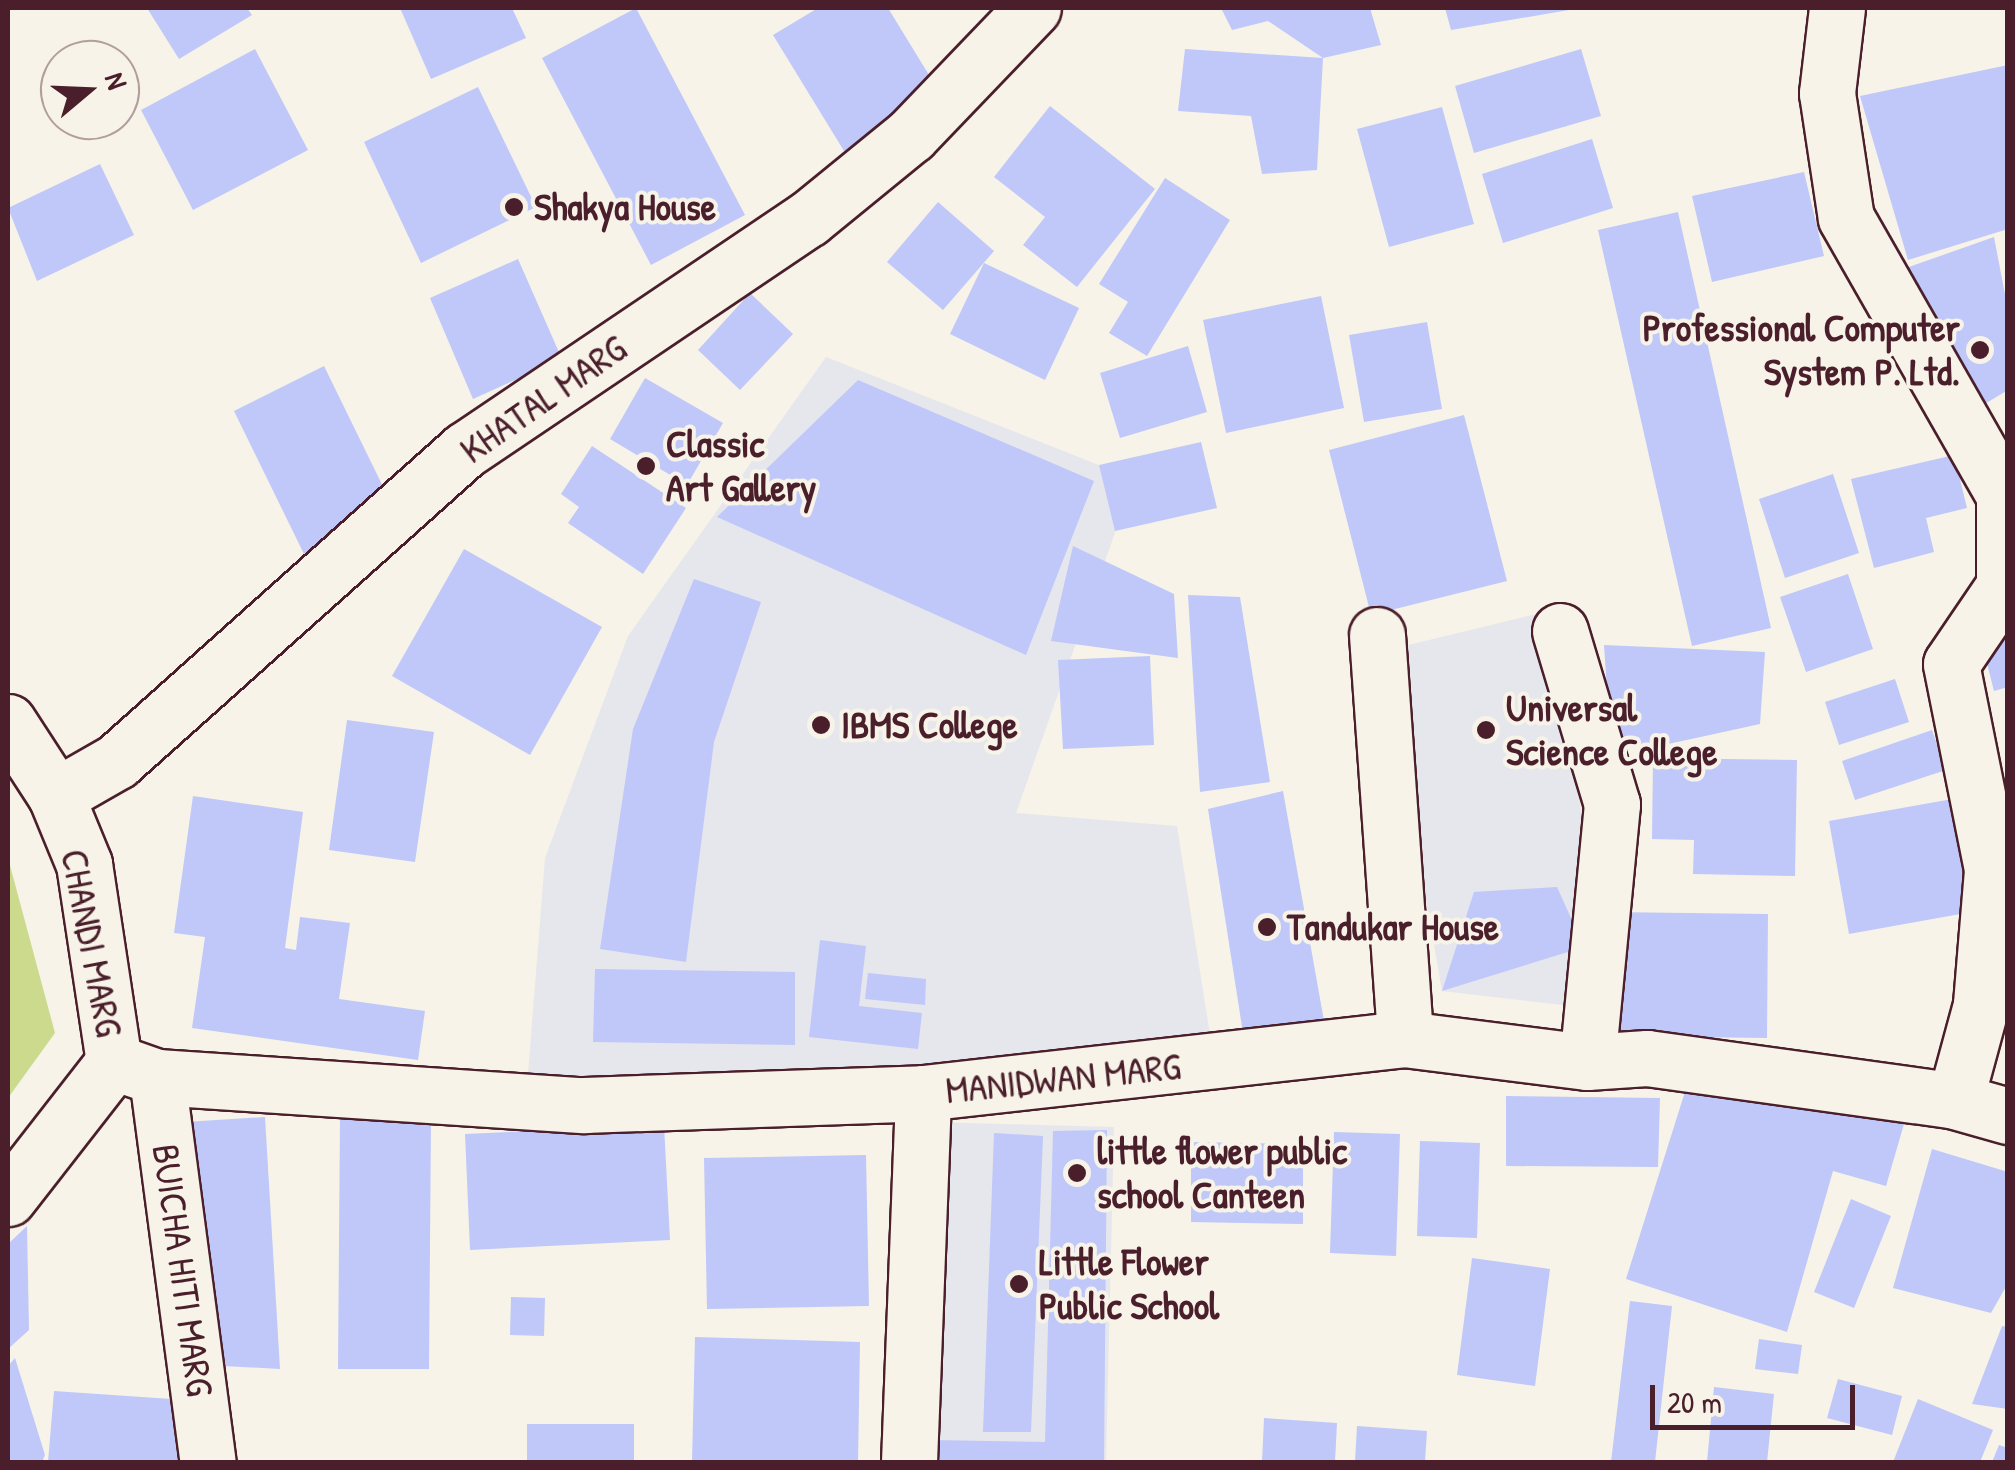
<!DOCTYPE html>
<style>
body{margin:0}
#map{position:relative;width:2015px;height:1470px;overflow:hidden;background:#f7f3e8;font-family:"Patrick Hand",sans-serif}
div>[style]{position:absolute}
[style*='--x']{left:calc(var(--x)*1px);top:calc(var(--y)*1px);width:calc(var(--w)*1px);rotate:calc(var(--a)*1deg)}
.built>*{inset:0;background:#e6e6ed}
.green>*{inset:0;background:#ccda8d}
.building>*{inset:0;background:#bfc8f9}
.roads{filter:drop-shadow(2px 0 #4a1f2b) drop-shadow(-2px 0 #4a1f2b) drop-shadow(0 2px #4a1f2b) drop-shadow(0 -2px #4a1f2b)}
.street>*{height:55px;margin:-27.5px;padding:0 27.5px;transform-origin:27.5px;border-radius:27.5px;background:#f7f3e8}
.dots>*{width:28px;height:28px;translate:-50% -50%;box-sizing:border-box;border:5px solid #f7f3e8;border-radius:50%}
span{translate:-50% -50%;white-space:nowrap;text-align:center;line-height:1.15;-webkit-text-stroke:8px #f7f3e8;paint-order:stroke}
.poi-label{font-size:38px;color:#4a1f2b;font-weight:700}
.left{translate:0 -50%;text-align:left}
.right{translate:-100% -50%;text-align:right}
.street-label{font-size:38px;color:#4a1f2b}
.frame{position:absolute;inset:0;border:10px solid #4a1f2b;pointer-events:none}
.north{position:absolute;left:40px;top:40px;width:100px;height:100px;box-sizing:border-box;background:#f7f3e8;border:2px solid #b29e9c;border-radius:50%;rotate:71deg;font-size:28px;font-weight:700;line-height:40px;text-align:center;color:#4a1f2b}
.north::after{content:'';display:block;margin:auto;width:35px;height:45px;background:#4a1f2b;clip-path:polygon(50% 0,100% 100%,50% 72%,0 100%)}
.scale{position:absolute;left:1650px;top:1385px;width:205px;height:45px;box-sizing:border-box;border:5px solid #4a1f2b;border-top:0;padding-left:12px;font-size:30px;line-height:35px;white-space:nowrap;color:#4a1f2b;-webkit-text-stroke:8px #f7f3e8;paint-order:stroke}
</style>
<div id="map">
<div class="built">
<i style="clip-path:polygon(826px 357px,1134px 479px,1016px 813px,1177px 826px,1214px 1060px,527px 1087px,545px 858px,628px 636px)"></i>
<i style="clip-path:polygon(1545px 612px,1592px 870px,1570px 1006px,1442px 991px,1413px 824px,1396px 648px)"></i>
<i style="clip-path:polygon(931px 1122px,1114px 1127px,1106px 1462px,924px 1462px)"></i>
</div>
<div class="green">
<i style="clip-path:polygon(8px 858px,55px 1033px,8px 1098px)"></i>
</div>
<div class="building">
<i style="clip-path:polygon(147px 8px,247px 8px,252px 15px,179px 59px)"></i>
<i style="clip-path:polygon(400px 8px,512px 8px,526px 38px,431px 79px)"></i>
<i style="clip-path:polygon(636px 8px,745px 215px,651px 265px,542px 58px)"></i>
<i style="clip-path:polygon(818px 8px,888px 8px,940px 93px,844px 151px,773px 35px)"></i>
<i style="clip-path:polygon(1221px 8px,1370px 8px,1381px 45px,1323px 58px,1268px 21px,1232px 30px)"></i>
<i style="clip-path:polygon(1445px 8px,1569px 8px,1569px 10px,1451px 30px)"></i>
<i style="clip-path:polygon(255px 49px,308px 150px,193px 210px,141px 110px)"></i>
<i style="clip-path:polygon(1185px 49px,1323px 58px,1317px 170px,1262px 174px,1251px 116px,1178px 111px)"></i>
<i style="clip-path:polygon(1581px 49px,1601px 116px,1474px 153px,1455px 86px)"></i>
<i style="clip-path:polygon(2008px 65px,2008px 229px,1908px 260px,1860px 96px)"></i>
<i style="clip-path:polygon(478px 87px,536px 207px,421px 263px,364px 142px)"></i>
<i style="clip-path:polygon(1050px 106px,1155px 189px,1077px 287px,1023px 245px,1045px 217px,994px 177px)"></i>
<i style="clip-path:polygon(1442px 107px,1474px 224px,1389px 247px,1357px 129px)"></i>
<i style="clip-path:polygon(1592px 139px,1613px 208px,1503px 243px,1482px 174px)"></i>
<i style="clip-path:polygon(100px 164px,134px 235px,37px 281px,8px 208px)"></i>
<i style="clip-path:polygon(1804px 172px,1824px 256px,1712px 282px,1692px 196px)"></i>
<i style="clip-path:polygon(1165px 178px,1230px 220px,1147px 356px,1109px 333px,1128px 302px,1099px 284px)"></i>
<i style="clip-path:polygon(938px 202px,994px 251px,943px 310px,887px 262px)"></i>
<i style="clip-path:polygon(1678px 212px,1771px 628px,1692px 646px,1598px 230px)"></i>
<i style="clip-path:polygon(1994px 237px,2008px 310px,2008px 390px,1983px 405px,1906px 268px)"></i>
<i style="clip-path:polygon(518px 259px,562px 359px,473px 399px,430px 298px)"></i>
<i style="clip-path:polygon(984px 263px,1079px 308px,1045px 380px,950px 334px)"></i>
<i style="clip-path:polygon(750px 293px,793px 334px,740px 390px,698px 350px)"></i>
<i style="clip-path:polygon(1321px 296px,1344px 408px,1226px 433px,1203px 320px)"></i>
<i style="clip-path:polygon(1427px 322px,1442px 409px,1364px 422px,1349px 335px)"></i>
<i style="clip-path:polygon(1188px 346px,1207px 412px,1120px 438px,1100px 373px)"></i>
<i style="clip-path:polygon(324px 366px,394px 509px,304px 554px,234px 411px)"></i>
<i style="clip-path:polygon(645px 378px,723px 423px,687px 485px,610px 439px)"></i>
<i style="clip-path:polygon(858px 380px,1094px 481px,1026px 655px,717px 517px)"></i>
<i style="clip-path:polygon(1464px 415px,1507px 581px,1371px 615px,1329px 450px)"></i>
<i style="clip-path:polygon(1201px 442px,1217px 508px,1115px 531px,1099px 465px)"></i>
<i style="clip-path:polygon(592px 446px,686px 508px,643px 574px,568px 523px,579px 507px,561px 494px)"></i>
<i style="clip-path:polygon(1954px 455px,1967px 508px,1926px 518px,1934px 552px,1874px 568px,1851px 479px)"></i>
<i style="clip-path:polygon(1833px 474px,1859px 553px,1785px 578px,1759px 499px)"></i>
<i style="clip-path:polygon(1073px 546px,1174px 594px,1178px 658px,1051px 641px)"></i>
<i style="clip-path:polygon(464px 549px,602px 627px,530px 755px,392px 676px)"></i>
<i style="clip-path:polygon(1848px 574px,1873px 649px,1806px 672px,1780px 597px)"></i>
<i style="clip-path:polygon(694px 579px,761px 602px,714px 742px,686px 962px,600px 949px,633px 729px)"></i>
<i style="clip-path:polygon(1188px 595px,1240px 597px,1270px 782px,1200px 792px)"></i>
<i style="clip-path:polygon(2008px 628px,2008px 687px,1994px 691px,1980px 636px)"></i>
<i style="clip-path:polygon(1604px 645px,1765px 652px,1760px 724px,1650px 748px,1610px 735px)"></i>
<i style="clip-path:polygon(1150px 656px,1154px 745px,1063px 749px,1058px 660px)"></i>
<i style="clip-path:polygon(1895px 679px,1909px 722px,1839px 745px,1825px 702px)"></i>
<i style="clip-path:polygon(347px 720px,434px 732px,415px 862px,329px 850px)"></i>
<i style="clip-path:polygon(1932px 730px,1946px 770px,1855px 800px,1842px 761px)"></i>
<i style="clip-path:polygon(1653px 758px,1797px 760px,1795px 876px,1693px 874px,1694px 840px,1652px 839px)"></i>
<i style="clip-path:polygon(1283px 791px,1329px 1049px,1245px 1046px,1208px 809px)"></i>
<i style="clip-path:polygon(193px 796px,303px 812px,285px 948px,296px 950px,300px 917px,350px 923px,339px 999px,425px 1011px,418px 1060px,192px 1028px,205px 937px,174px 933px)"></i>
<i style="clip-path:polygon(1958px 798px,1977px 911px,1849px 934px,1829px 821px)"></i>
<i style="clip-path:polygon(1557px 887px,1584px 947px,1442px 991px,1474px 892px)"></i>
<i style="clip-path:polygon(1607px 912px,1768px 914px,1767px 1038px,1606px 1036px)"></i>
<i style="clip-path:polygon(820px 940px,866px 946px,859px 1006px,922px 1013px,918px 1049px,809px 1037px)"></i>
<i style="clip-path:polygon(595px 969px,795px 972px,795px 1045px,593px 1042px)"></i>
<i style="clip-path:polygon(868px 973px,926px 979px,925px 1005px,865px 999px)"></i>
<i style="clip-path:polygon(1689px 1079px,1906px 1117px,1886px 1186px,1833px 1171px,1787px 1332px,1626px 1279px)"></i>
<i style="clip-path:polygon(1506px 1096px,1660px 1098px,1658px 1167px,1506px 1166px)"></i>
<i style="clip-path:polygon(265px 1117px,280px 1369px,205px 1365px,169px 1123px)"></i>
<i style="clip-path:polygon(340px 1118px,431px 1119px,429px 1369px,338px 1369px)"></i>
<i style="clip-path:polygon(664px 1125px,670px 1240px,470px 1250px,465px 1134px)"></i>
<i style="clip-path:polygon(1107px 1130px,1104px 1462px,931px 1462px,932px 1440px,1045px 1442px,1053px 1131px)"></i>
<i style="clip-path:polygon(1334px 1132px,1400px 1134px,1396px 1256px,1330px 1253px)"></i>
<i style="clip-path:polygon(994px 1133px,1043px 1136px,1031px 1432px,983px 1432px)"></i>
<i style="clip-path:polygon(1420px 1141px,1480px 1143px,1477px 1238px,1417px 1236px)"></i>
<i style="clip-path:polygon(1191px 1142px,1303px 1144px,1303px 1224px,1191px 1222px)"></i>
<i style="clip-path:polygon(1932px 1149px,2008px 1172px,2008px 1283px,1991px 1313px,1893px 1288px)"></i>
<i style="clip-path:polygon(866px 1155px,869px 1306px,707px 1309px,704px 1158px)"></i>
<i style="clip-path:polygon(1851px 1199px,1891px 1216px,1854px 1308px,1814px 1292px)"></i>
<i style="clip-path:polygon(27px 1226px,29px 1330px,8px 1349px,8px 1244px)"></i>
<i style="clip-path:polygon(1472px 1258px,1550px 1269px,1535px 1386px,1457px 1375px)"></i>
<i style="clip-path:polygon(511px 1297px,545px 1298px,544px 1336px,510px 1335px)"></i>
<i style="clip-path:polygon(1630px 1301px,1672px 1306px,1655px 1462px,1611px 1462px)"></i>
<i style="clip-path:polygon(2002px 1326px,2008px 1327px,2008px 1409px,1972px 1404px)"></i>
<i style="clip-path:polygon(695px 1337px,860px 1342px,858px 1462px,692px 1462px)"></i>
<i style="clip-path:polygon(1759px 1339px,1802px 1345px,1798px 1374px,1755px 1369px)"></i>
<i style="clip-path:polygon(15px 1358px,45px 1455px,42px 1462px,8px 1462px,8px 1366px)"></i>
<i style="clip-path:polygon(1838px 1379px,1902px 1396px,1892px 1435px,1827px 1418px)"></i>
<i style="clip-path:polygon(1714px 1387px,1774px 1394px,1767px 1462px,1707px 1462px)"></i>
<i style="clip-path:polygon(54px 1391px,186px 1400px,182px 1462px,48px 1462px)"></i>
<i style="clip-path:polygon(1918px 1399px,1993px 1430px,1980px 1462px,1893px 1462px)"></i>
<i style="clip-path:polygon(1264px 1418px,1337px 1423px,1335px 1462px,1262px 1462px)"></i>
<i style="clip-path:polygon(527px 1424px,634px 1424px,634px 1462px,527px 1462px)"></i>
<i style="clip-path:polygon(1357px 1426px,1427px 1431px,1425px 1462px,1355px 1462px)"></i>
<i style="clip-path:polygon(1999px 1445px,2008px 1448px,2008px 1462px,1992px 1462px)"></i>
</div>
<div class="roads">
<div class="street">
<i style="--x:1837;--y:8;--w:86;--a:96.7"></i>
<i style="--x:1827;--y:93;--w:126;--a:81.4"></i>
<i style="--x:1846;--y:218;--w:319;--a:60.3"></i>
<i style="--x:2004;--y:495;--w:91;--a:90"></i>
<i style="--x:2004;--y:586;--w:94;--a:124.2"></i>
<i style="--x:1951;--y:664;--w:210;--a:78.7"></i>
<i style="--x:1992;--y:870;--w:135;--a:94.7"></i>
<i style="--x:1981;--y:1005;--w:99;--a:105.2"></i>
<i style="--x:1560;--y:631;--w:181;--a:73.3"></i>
<i style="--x:1612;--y:804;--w:259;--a:95.5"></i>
<i style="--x:1377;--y:635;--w:405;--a:86"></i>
<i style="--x:8;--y:722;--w:88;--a:57"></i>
<i style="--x:56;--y:796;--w:74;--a:67.6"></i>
<i style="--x:84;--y:864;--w:200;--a:81.4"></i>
<i style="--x:56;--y:796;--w:70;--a:-29.8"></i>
<i style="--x:117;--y:761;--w:467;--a:-41.8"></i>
<i style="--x:465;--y:450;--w:414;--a:-34"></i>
<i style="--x:808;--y:219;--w:133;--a:-39.2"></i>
<i style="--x:911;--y:135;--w:176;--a:-46.2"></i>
<i style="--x:114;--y:1062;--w:46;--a:19.2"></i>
<i style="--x:157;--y:1077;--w:428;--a:3.8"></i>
<i style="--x:584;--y:1105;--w:339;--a:-2"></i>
<i style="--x:923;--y:1093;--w:485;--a:-6.4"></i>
<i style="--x:1405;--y:1039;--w:183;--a:7.2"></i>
<i style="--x:1587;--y:1062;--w:60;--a:-3.8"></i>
<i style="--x:1647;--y:1058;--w:311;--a:7.9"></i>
<i style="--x:1955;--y:1101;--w:55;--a:15.8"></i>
<i style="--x:157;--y:1077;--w:388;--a:82.5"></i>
<i style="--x:8;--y:1198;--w:172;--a:-52.1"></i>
<i style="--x:909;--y:1462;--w:369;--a:-87.8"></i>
</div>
</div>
<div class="dots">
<i style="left:514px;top:207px;background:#4a1f2b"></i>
<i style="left:1980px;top:350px;background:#4a1f2b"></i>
<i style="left:646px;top:466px;background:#4a1f2b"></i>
<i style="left:821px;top:725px;background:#4a1f2b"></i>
<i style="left:1486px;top:730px;background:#4a1f2b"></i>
<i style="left:1267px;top:927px;background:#4a1f2b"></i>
<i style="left:1077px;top:1173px;background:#4a1f2b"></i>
<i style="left:1019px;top:1284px;background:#4a1f2b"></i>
</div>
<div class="poi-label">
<span class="left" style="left:534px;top:207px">Shakya House</span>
<span class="right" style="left:1960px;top:350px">Professional Computer<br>System P. Ltd.</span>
<span class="left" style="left:666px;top:466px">Classic<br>Art Gallery</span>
<span class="left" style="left:1506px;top:730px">Universal<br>Science College</span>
<span class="left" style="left:841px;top:725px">IBMS College</span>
<span class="left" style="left:1287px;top:927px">Tandukar House</span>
<span class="left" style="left:1097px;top:1173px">little flower public<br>school Canteen</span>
<span class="left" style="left:1039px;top:1284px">Little Flower<br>Public School</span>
</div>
<div class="street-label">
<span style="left:543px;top:399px;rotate:-35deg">KHATAL MARG</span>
<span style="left:92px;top:943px;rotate:79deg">CHANDI MARG</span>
<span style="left:1063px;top:1078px;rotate:-6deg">MANIDWAN MARG</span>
<span style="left:183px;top:1270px;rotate:82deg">BUICHA HITI MARG</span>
</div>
<div class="frame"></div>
<div class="north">N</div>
<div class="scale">20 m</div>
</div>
